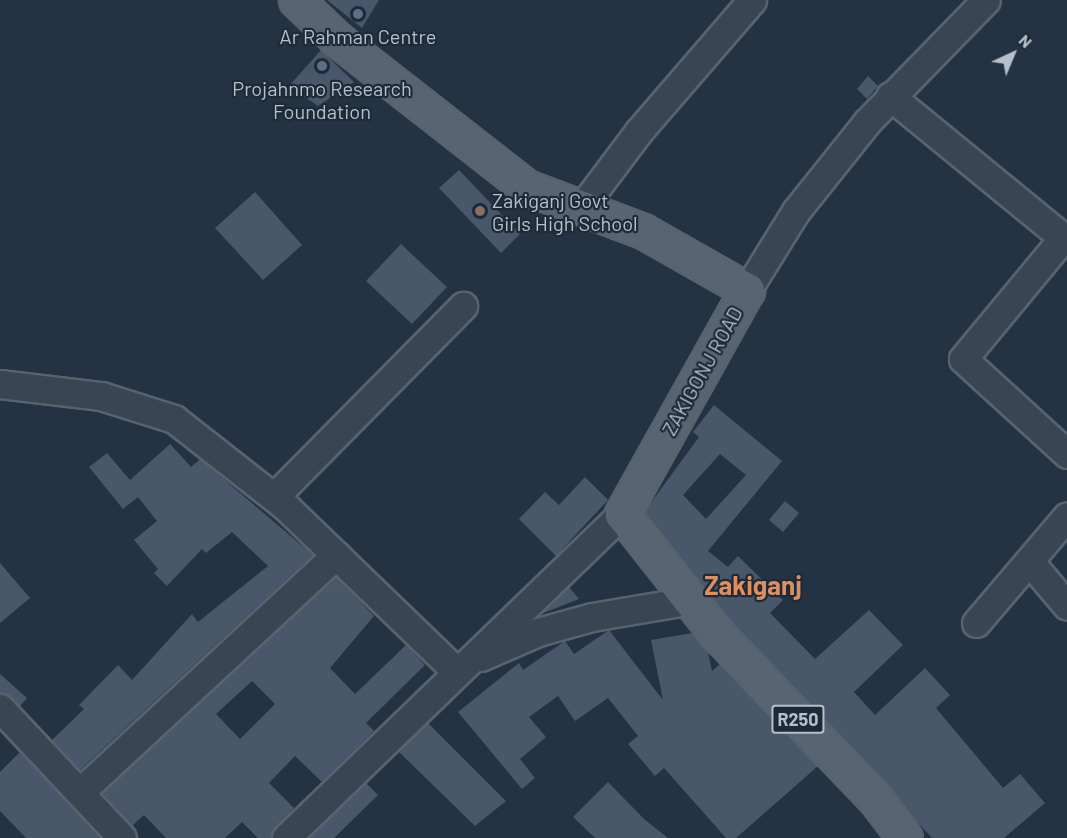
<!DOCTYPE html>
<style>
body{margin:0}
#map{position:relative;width:1067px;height:838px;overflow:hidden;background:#243343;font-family:Barlow,sans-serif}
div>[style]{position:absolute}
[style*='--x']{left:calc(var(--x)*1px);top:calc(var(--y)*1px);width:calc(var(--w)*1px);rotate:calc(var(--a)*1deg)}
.building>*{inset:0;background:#485769}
.roads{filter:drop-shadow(2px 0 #57636f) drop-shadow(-2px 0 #57636f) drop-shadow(0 2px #57636f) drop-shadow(0 -2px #57636f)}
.minor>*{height:27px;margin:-13.5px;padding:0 13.5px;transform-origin:13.5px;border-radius:13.5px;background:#394552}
.major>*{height:33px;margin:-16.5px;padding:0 16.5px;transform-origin:16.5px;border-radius:16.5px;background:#576472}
.dots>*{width:16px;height:16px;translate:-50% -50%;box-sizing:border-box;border:3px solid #1d2a38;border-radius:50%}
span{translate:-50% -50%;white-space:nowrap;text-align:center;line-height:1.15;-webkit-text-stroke:4.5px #1d2a38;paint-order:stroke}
.shield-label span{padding:2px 4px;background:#1d2a38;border:2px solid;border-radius:4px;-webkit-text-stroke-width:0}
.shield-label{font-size:18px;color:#b6c0cc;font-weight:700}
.poi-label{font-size:20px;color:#b6c0cc}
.left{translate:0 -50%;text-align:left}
.street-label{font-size:20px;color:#b6c0cc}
.district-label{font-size:26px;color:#dd8f60;font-weight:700}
.north{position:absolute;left:983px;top:24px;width:60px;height:60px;-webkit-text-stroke:4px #1d2a38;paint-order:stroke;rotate:44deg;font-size:16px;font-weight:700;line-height:24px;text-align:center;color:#b6c0cc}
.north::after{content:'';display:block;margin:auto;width:21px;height:27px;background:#b6c0cc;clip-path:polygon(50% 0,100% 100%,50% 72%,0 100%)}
</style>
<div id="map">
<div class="building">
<i style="clip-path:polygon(327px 0,379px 0,362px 28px)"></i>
<i style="clip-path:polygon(321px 50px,354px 82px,318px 106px,289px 86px)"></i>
<i style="clip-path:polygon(868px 76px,878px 86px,867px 99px,857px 89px)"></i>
<i style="clip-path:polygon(459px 170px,520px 234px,501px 253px,439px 188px)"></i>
<i style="clip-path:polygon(255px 192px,302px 245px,263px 280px,215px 228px)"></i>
<i style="clip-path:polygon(401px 244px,447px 287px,412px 324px,366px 281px)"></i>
<i style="clip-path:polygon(evenodd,714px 405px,782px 461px,708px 551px,728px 567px,738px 556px,783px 600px,770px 613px,815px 659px,869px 610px,903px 645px,854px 692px,875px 715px,925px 668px,950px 695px,936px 708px,1003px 788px,1020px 774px,1045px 803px,1004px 838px,932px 838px,730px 621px,644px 512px,699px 437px,693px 432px,714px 405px,720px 454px,746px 475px,706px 519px,683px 495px,720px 454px)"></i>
<i style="clip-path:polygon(170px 444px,191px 467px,200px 459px,313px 555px,80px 770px,52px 740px,84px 709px,79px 705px,118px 665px,132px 680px,192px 614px,198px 622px,268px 566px,232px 532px,206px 553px,202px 549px,167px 586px,154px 573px,158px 569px,134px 540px,157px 521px,138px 497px,123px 509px,89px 467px,107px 453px,130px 480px)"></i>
<i style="clip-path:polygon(585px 477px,608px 500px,556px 556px,519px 519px,545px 492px,559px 505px)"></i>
<i style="clip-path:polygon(785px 501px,799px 513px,783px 532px,769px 520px)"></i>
<i style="clip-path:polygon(0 563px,30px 598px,0 623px)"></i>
<i style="clip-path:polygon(evenodd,336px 577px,374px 616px,330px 668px,355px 694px,406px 645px,425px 665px,366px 723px,374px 731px,322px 782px,295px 756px,269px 783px,294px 808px,271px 838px,258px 838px,242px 822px,225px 838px,166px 838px,144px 815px,132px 826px,102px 793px,336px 577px,252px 681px,275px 704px,240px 739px,216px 714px,252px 681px)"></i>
<i style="clip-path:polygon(569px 587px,579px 599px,541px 614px)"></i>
<i style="clip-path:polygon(609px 630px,663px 700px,651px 640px,692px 633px,708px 652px,712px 671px,720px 664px,818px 766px,736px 838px,726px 838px,664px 768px,655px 776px,628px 744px,638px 736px,608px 698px,575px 721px,558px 696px,529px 717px,546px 737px,520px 759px,535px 778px,522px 789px,458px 712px,519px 663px,523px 670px,565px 641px,574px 654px)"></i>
<i style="clip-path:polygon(0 674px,27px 698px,20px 706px,0 693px)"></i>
<i style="clip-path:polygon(428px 723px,506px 801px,475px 826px,399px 752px)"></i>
<i style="clip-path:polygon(20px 752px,100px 838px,26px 838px,0 811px,0 772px)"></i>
<i style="clip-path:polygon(608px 782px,644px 819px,668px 838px,595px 838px,573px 817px)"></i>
<i style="clip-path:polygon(366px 783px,378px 795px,334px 838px,309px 838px)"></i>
</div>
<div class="roads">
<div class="minor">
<i style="--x:890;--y:96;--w:229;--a:39.3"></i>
<i style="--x:581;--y:208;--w:96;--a:-53"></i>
<i style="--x:639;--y:131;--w:173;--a:-49.2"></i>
<i style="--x:1063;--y:238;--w:157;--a:129.6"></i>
<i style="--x:963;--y:359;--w:141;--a:42.4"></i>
<i style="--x:747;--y:290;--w:93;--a:-58.2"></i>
<i style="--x:796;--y:211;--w:114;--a:-51.4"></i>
<i style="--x:867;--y:122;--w:170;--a:-45.7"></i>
<i style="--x:0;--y:384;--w:102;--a:6.8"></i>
<i style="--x:101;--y:396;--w:77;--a:17.5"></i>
<i style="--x:174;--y:419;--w:141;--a:38.1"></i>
<i style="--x:285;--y:506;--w:238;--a:44"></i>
<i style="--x:274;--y:497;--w:269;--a:-45.3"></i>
<i style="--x:1030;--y:562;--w:57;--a:49.9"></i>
<i style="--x:976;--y:623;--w:140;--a:-49.6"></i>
<i style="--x:481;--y:657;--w:62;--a:-23.7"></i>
<i style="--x:538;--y:632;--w:56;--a:-15.5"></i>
<i style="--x:592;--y:617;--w:102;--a:-9.6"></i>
<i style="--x:0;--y:708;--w:178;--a:46.8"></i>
<i style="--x:80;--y:792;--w:349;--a:-42.8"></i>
<i style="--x:286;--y:838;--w:467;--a:-44"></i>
</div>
<div class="major">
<i style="--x:296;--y:0;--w:58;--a:43.6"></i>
<i style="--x:338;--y:40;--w:239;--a:38"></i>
<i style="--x:526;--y:187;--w:125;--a:20.6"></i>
<i style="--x:643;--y:231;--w:120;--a:29.6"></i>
<i style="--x:747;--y:290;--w:257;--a:119.2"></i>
<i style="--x:622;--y:514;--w:152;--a:51.7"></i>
<i style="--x:716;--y:633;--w:231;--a:46.2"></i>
<i style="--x:876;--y:800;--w:48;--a:52.7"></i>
</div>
</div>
<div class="dots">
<i style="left:358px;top:14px;background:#5c6f8a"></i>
<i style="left:322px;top:66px;background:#5c6f8a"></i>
<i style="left:480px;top:211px;background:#8d6e63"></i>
</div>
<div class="shield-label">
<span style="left:798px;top:719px">R250</span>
</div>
<div class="poi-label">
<span style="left:358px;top:36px">Ar Rahman Centre</span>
<span style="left:322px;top:100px">Projahnmo Research<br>Foundation</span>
<span class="left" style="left:492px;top:212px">Zakiganj Govt<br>Girls High School</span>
</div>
<div class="street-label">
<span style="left:702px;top:371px;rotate:-61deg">ZAKIGONJ ROAD</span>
</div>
<div class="district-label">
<span style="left:753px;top:585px">Zakiganj</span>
</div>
<div class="north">N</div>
</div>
